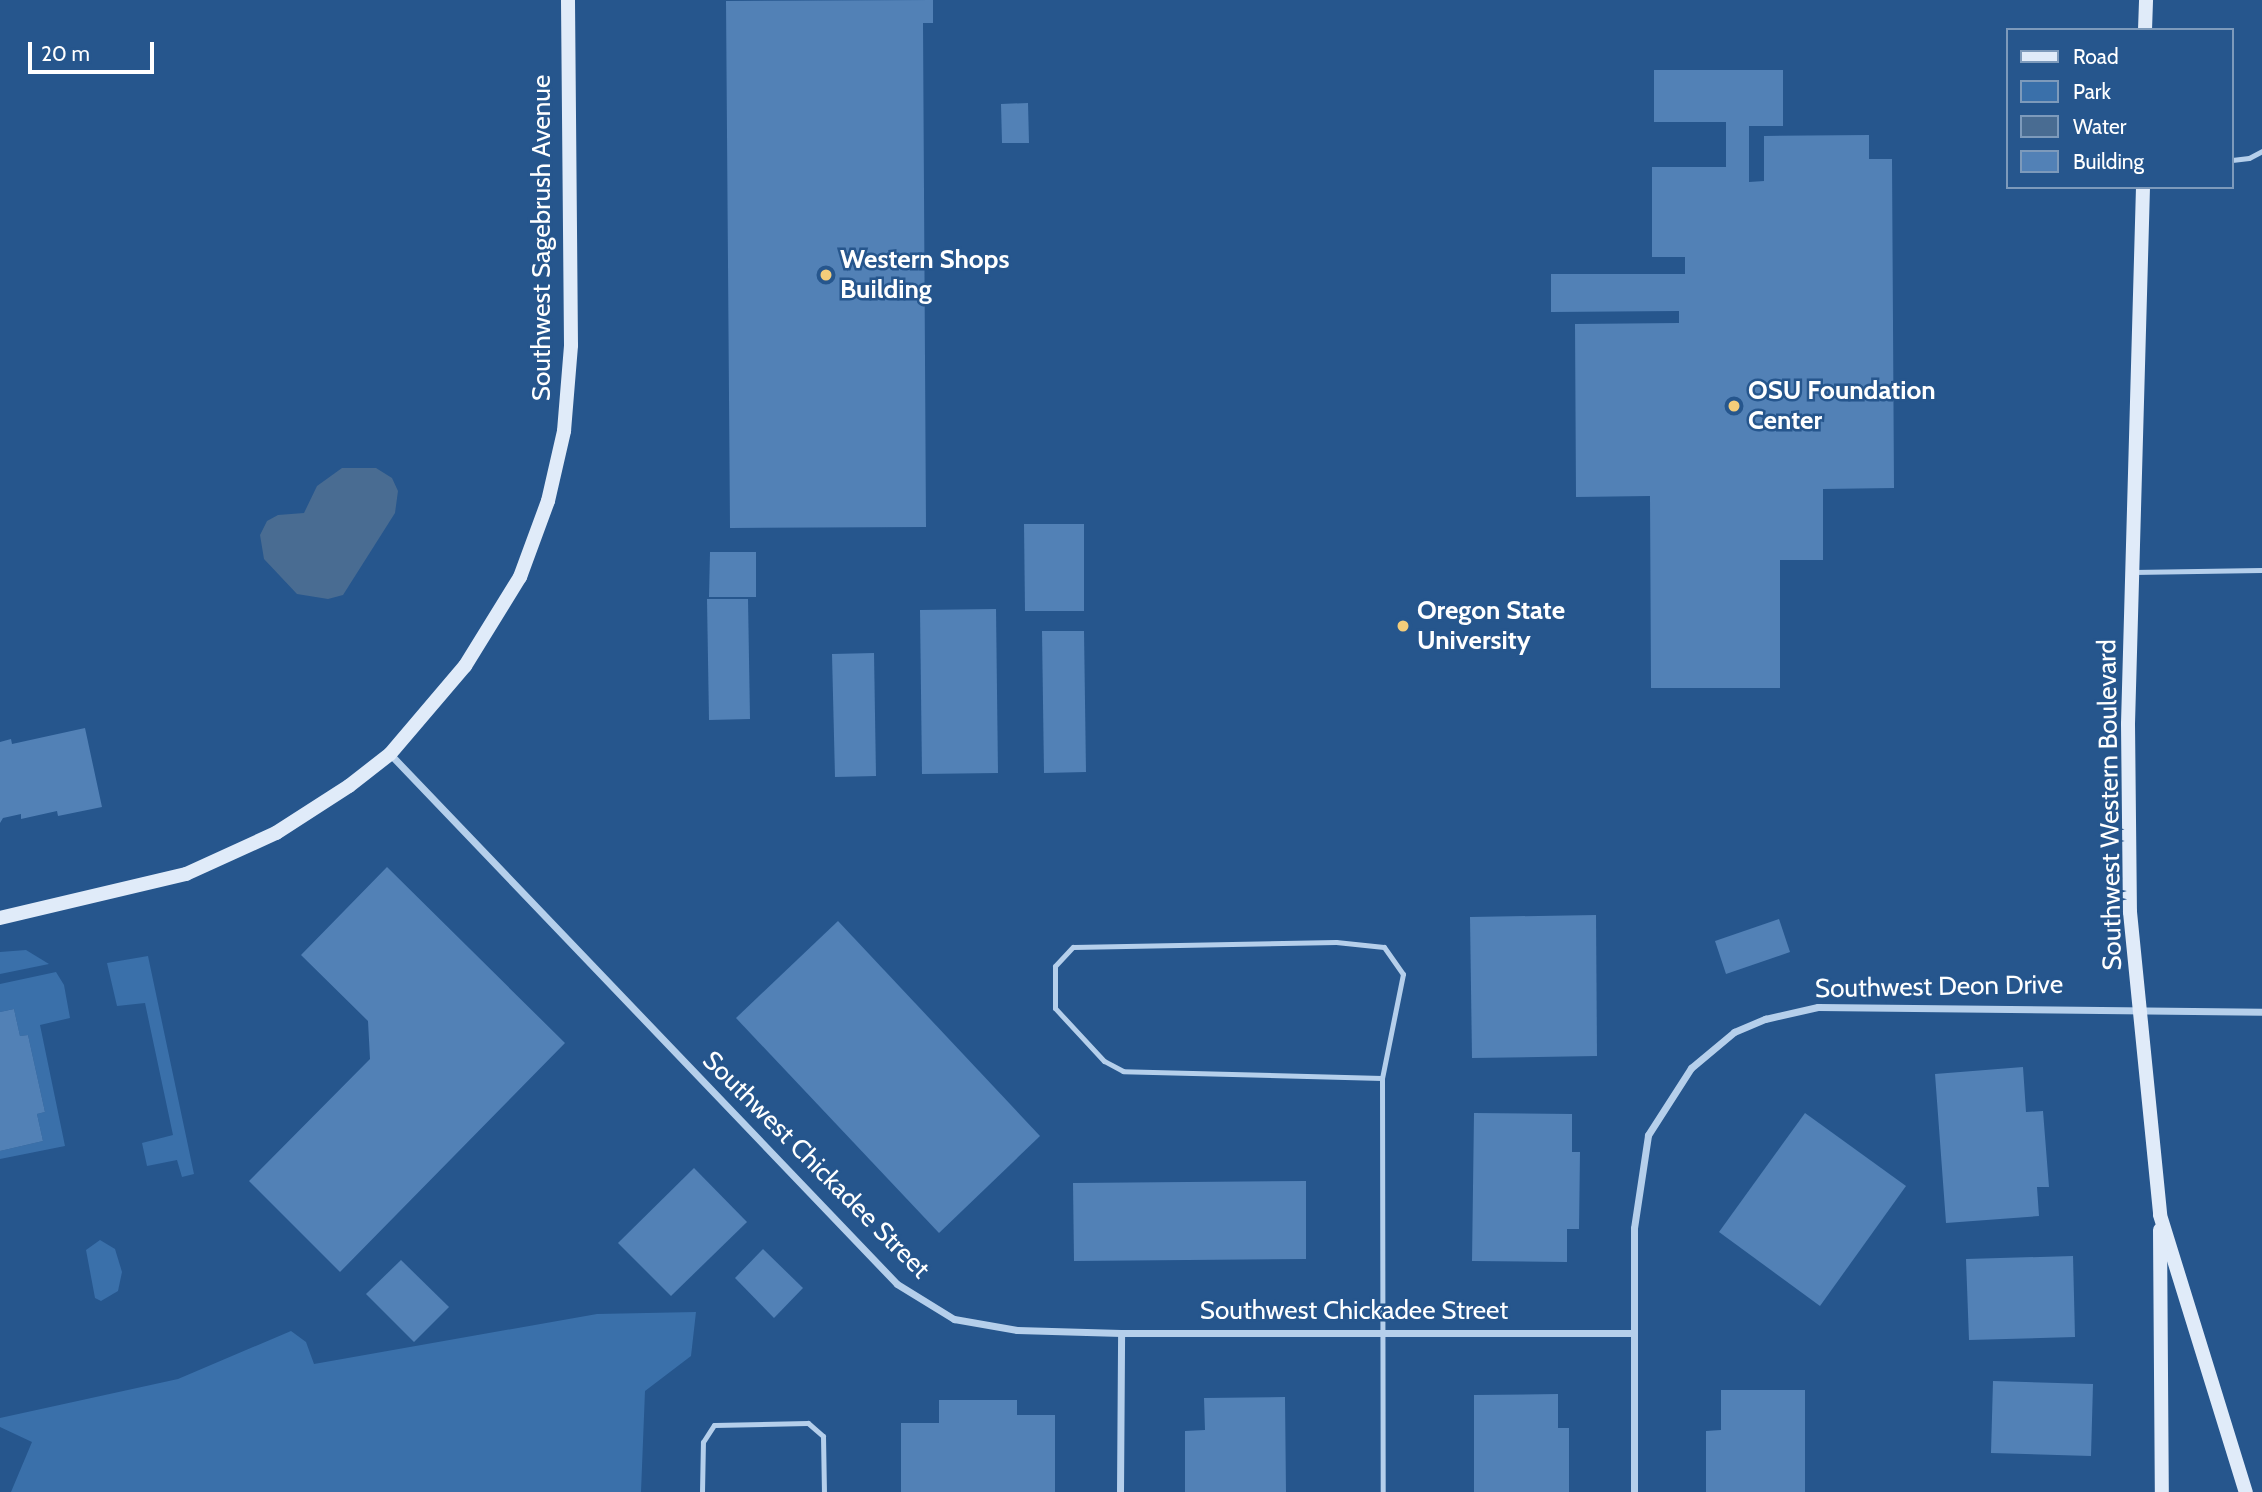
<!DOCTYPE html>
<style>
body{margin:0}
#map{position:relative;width:2262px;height:1492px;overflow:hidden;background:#26568d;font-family:Cabin,sans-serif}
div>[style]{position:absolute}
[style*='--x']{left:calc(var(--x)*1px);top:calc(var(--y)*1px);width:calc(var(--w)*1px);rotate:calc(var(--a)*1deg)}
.green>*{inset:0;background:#3a70aa}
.water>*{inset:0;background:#496c92}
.building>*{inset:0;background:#5281b6}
.lane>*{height:5px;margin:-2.5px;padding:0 2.5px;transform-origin:2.5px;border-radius:2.5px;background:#b5cfeb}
.street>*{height:7px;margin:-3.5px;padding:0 3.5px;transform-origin:3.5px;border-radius:3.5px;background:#b5cfeb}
.secondary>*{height:14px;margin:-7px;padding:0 7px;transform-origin:7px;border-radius:7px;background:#e0ebf9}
.dots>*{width:19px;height:19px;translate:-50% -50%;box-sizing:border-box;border:4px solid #26568d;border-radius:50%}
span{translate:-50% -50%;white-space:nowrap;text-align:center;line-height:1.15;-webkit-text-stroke:5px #26568d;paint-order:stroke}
.street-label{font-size:26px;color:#fff}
.poi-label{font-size:26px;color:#fff;font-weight:700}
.left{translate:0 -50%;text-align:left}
.legend{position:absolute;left:2006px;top:28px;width:228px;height:161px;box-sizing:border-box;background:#26568d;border:2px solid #7d9abb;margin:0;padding:9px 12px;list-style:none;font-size:21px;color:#fff}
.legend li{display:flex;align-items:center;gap:14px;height:35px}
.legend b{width:35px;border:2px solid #7d9abb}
.scale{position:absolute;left:28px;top:42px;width:126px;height:32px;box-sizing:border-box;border:4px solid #fff;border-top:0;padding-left:9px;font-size:21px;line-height:24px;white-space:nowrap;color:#fff;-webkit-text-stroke:5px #26568d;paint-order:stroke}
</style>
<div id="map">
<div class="green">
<i style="clip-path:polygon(26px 950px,49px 964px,0 974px,0 952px)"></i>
<i style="clip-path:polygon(148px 956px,194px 1174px,182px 1177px,177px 1160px,147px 1166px,142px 1143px,173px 1135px,145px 1003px,117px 1006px,107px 963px)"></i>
<i style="clip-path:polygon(56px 972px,64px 985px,70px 1018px,40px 1025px,65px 1146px,0 1159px,0 1151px,43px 1141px,37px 1114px,45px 1112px,28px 1035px,20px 1036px,14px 1009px,0 1012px,0 984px)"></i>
<i style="clip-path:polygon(100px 1240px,115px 1249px,122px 1272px,118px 1291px,101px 1301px,95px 1298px,86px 1250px)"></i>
<i style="clip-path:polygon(696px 1312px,691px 1356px,645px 1391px,641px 1492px,11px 1492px,32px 1442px,0 1427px,0 1418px,178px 1379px,291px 1331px,306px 1342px,314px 1364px,597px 1314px)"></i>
</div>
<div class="water">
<i style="clip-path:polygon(342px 468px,376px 468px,392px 478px,398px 491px,395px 513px,343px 595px,328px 599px,297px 594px,264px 559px,260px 535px,267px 521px,278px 515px,304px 513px,317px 486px)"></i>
</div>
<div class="building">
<i style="clip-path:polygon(933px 0,933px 23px,923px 23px,926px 527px,730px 528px,726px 1px)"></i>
<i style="clip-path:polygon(1654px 70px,1783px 70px,1783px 126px,1749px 126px,1749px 182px,1764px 181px,1764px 136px,1869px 135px,1869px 159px,1892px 159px,1894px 488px,1823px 489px,1823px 560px,1780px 560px,1780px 688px,1651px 688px,1650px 496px,1576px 497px,1575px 324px,1679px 323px,1679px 311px,1551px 312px,1551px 274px,1685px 274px,1685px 257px,1652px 257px,1652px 167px,1726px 167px,1726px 122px,1654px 122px)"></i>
<i style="clip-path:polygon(1028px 103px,1029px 143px,1002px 143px,1001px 104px)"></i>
<i style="clip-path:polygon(1024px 524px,1084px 524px,1084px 611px,1025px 611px)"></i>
<i style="clip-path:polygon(710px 552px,756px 552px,756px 597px,709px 597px)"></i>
<i style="clip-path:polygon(707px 599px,748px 599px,750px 719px,709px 720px)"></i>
<i style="clip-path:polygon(996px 609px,998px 773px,922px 774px,920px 610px)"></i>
<i style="clip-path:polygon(1042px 631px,1084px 631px,1086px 772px,1044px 773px)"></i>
<i style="clip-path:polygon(874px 653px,876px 776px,835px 777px,832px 654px)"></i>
<i style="clip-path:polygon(85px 728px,102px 807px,58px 816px,57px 811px,21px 819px,21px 814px,3px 818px,0 823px,0 742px,11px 739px,12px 744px)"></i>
<i style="clip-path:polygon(387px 867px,565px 1043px,340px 1272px,249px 1181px,370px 1059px,368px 1021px,301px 955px)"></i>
<i style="clip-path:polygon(1596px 915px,1597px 1056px,1472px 1058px,1470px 917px)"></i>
<i style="clip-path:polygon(1779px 919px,1790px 952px,1726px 974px,1715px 941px)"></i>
<i style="clip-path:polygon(838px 921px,1040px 1136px,939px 1233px,736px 1018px)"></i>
<i style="clip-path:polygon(14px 1009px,20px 1036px,28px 1035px,45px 1112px,37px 1114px,43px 1141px,0 1151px,0 1012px)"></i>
<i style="clip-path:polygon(2023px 1067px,2026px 1112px,2043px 1111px,2049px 1187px,2037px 1187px,2039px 1216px,1946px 1223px,1935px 1074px)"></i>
<i style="clip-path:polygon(1474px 1113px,1572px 1114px,1572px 1152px,1580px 1152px,1579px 1229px,1567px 1229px,1567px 1262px,1472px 1261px)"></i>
<i style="clip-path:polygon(1805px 1113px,1906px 1186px,1820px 1306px,1719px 1232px)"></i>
<i style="clip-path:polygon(694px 1168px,747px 1222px,671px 1296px,618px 1243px)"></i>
<i style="clip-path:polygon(1306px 1181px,1306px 1259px,1074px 1261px,1073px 1183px)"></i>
<i style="clip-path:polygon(763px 1249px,803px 1288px,774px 1318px,735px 1278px)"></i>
<i style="clip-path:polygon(2073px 1256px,2075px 1337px,1969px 1340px,1966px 1259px)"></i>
<i style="clip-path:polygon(401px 1260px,449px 1307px,414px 1342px,366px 1294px)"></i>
<i style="clip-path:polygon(1993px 1381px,2093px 1384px,2091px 1456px,1991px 1453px)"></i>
<i style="clip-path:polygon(1721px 1390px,1805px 1390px,1805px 1492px,1706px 1492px,1706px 1431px,1721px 1430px)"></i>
<i style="clip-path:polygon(1558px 1394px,1558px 1428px,1569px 1428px,1569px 1492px,1474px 1492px,1474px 1395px)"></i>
<i style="clip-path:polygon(1285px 1397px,1286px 1492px,1185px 1492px,1185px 1431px,1205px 1430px,1204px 1398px)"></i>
<i style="clip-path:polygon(939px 1400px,1017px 1400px,1017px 1415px,1055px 1415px,1055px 1492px,901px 1492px,901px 1423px,939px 1423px)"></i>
</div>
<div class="lane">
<i style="--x:2232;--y:160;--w:17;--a:-7"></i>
<i style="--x:2249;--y:158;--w:15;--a:-28"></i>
<i style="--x:2133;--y:572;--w:129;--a:-0.9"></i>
<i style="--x:1382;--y:1078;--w:259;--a:-178.5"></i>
<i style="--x:1123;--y:1071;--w:21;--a:-152"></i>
<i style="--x:1104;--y:1061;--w:72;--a:-132.8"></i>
<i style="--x:1055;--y:1008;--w:42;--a:-90"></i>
<i style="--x:1055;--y:966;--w:26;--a:-47"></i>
<i style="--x:1073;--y:947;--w:263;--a:-1.1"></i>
<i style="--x:1336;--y:942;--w:48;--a:5.9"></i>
<i style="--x:1384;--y:947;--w:33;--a:55"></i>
<i style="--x:1403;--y:974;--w:106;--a:101.4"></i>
<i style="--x:1382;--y:1078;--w:414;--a:89.9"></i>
<i style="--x:702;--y:1492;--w:50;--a:-88.9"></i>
<i style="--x:703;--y:1442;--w:20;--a:-57"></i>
<i style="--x:714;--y:1425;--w:94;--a:-1.2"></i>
<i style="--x:808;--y:1423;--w:20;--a:41"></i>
<i style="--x:823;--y:1436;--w:56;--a:89"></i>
</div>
<div class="street">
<i style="--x:390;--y:754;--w:733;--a:46.27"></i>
<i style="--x:897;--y:1284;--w:67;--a:31.6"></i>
<i style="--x:954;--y:1319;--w:64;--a:9.9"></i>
<i style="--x:1017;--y:1330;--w:104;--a:1.7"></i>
<i style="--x:1121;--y:1333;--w:510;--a:0"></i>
<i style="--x:1120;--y:1492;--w:159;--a:-89.6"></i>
<i style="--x:1634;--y:1492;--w:264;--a:-90"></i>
<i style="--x:1634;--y:1228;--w:94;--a:-81.4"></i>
<i style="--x:1648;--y:1135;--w:80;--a:-57.3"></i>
<i style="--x:1691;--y:1068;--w:56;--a:-39.9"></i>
<i style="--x:1734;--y:1032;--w:34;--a:-23"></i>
<i style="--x:1765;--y:1019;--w:54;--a:-12.8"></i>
<i style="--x:1818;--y:1007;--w:444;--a:0.6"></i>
</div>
<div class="secondary">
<i style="--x:2145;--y:30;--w:30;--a:-88"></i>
<i style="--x:2143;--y:187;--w:537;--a:91.6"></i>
<i style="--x:2128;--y:724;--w:188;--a:89.4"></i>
<i style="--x:2130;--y:912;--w:304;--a:84.3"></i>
<i style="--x:2160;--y:1215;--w:290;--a:72.8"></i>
<i style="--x:0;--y:918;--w:191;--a:-13.3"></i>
<i style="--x:186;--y:874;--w:99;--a:-24.5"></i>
<i style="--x:276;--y:833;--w:87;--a:-32.8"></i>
<i style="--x:349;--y:786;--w:52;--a:-38"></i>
<i style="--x:390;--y:754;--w:116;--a:-49.6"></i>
<i style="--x:465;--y:666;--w:105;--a:-58.3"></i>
<i style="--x:520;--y:577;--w:81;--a:-69.8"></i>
<i style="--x:548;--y:501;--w:72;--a:-77.1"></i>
<i style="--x:564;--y:431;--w:86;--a:-85.3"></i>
<i style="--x:571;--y:345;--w:345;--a:-90.5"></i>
<i style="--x:2160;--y:1230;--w:262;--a:89.6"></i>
</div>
<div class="dots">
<i style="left:826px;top:275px;background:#f4cd7a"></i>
<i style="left:1734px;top:406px;background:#f4cd7a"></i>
<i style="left:1403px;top:626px;background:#f4cd7a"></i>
</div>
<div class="street-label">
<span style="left:542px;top:238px;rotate:-90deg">Southwest Sagebrush Avenue</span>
<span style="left:2110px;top:805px;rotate:-91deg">Southwest Western Boulevard</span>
<span style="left:1939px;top:987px;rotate:-1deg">Southwest Deon Drive</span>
<span style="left:816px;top:1165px;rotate:45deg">Southwest Chickadee Street</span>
<span style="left:1354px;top:1311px">Southwest Chickadee Street</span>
</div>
<div class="poi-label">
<span class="left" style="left:840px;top:275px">Western Shops<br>Building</span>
<span class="left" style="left:1748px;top:406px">OSU Foundation<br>Center</span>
<span class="left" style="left:1417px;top:626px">Oregon State<br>University</span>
</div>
<ul class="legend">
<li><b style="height:9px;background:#e0ebf9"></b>Road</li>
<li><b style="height:19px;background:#3a70aa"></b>Park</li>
<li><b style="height:19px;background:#496c92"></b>Water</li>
<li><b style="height:19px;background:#5281b6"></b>Building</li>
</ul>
<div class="scale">20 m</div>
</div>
